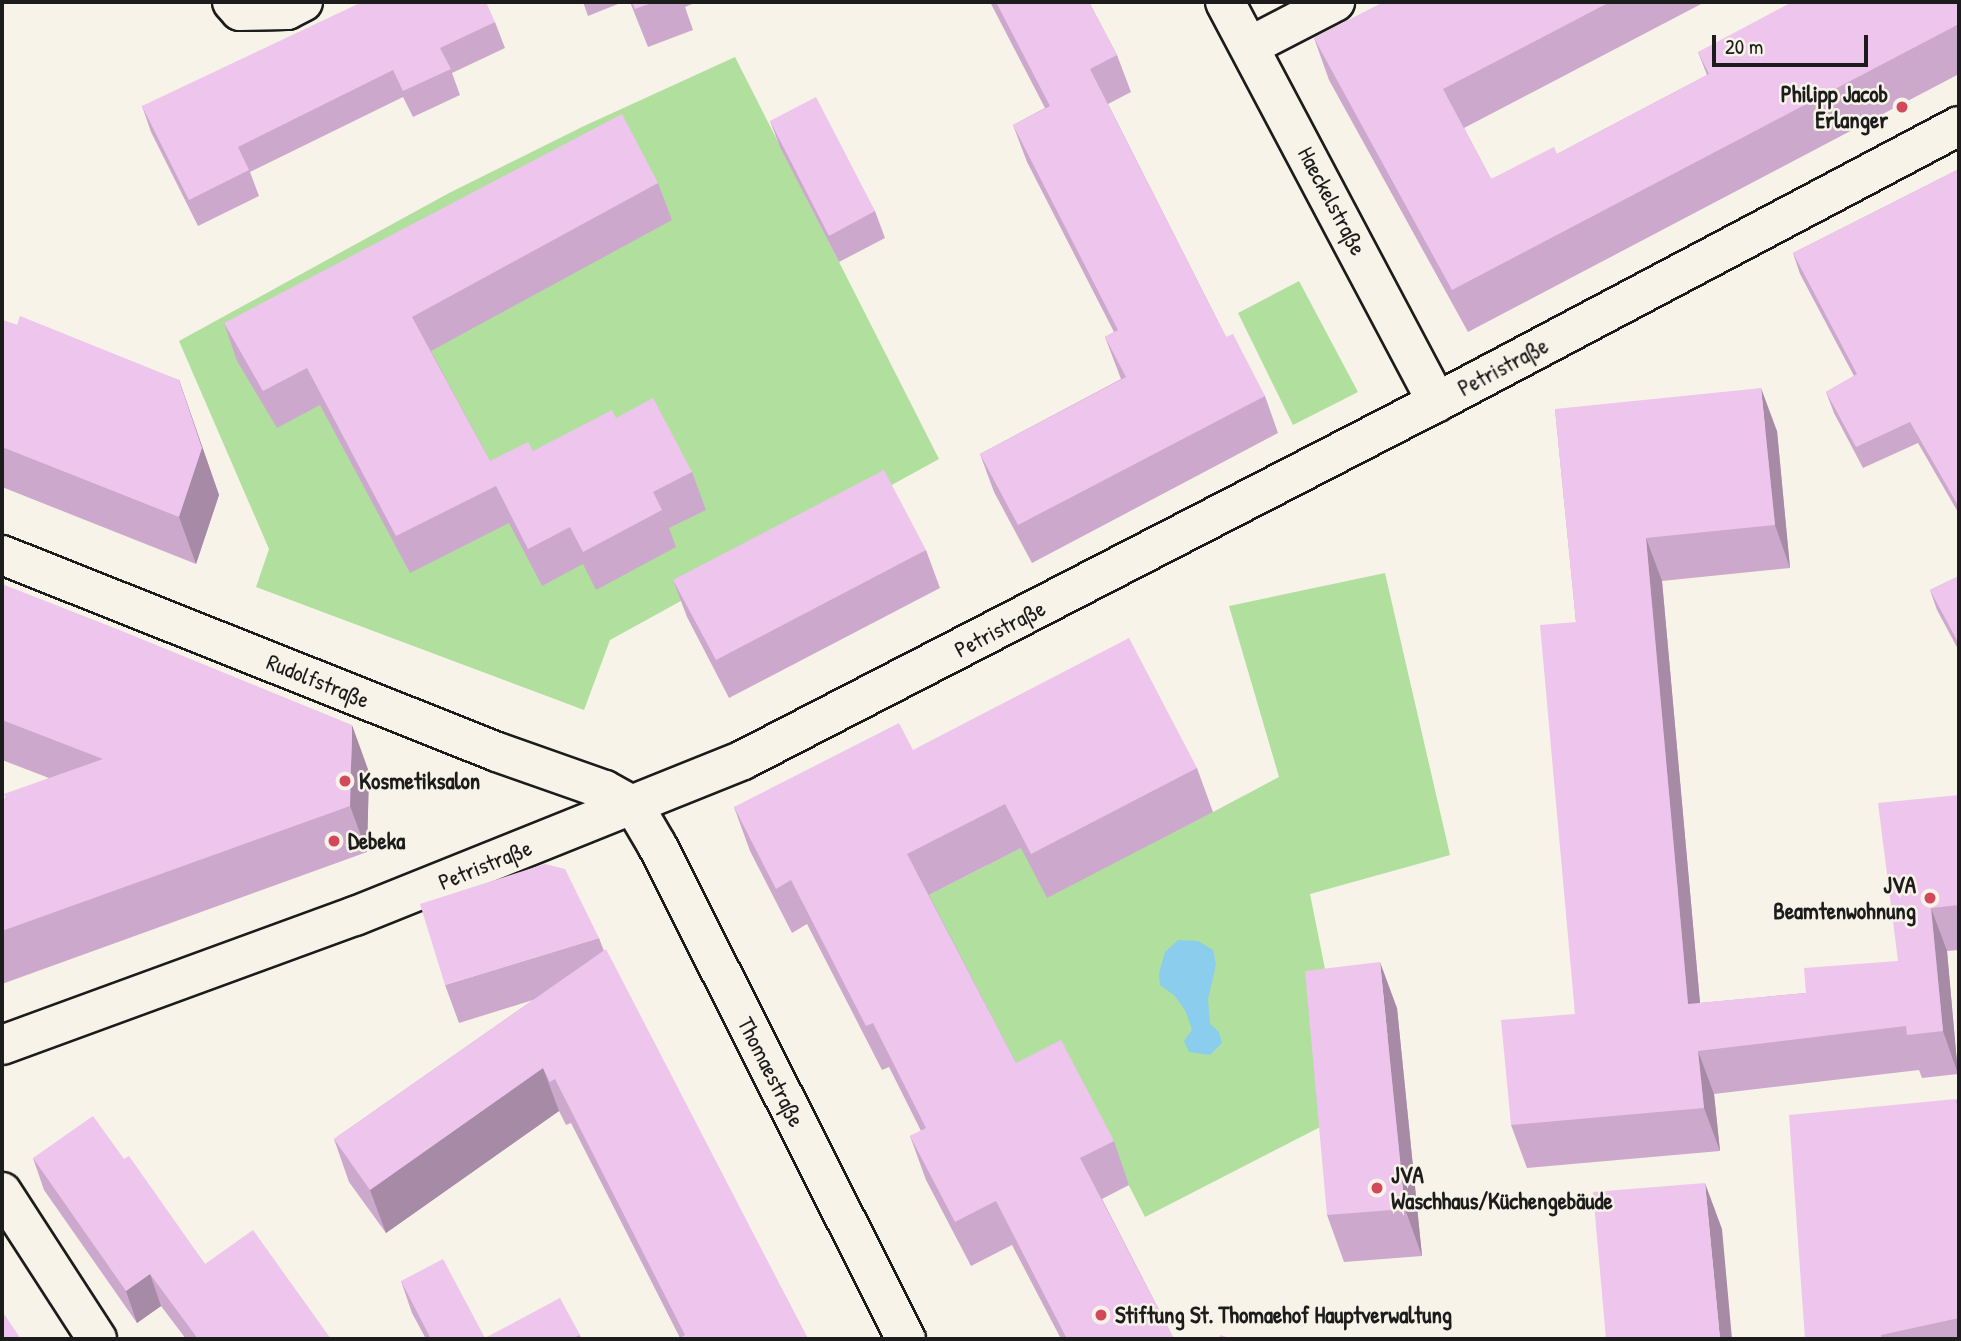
<!DOCTYPE html>
<meta charset="utf-8">
<style>
body{margin:0}
#map{position:relative;width:1961px;height:1341px;overflow:hidden;background:#f7f3e8;font-family:"Patrick Hand",sans-serif}
div>[style]{position:absolute}
[style*='--x']{left:calc(var(--x)*1px);top:calc(var(--y)*1px);width:calc(var(--w)*1px);rotate:calc(var(--a)*1deg)}
.green>*{inset:0;background:#b1df9e}
.water>*{inset:0;background:#8bcdec}
.roads{filter:drop-shadow(2px 0 #1c1c1c) drop-shadow(-2px 0 #1c1c1c) drop-shadow(0 2px #1c1c1c) drop-shadow(0 -2px #1c1c1c)}
.street>*{height:38px;margin:-19px;padding:0 19px;transform-origin:19px;border-radius:19px;background:#f7f3e8}
.wall>*{inset:0;background:#cca9cc}
.shaded-wall>*{inset:0;background:#a68aa6}
.building>*{inset:0;background:#edc5ed}
.dots>*{width:19px;height:19px;translate:-50% -50%;box-sizing:border-box;border:4px solid #f7f3e8;border-radius:50%}
span{translate:-50% -50%;white-space:nowrap;text-align:center;line-height:1.15;-webkit-text-stroke:5px #f7f3e8;paint-order:stroke}
.poi-label{font-size:23px;color:#1c1c1c;font-weight:700}
.right{translate:-100% -50%;text-align:right}
.left{translate:0 -50%;text-align:left}
.street-label{font-size:23px;color:#1c1c1c}
.frame{position:absolute;inset:0;border:4px solid #1c1c1c;pointer-events:none}
.scale{position:absolute;left:1712px;top:35px;width:156px;height:32px;box-sizing:border-box;border:4px solid #1c1c1c;border-top:0;padding-left:9px;font-size:21px;line-height:24px;white-space:nowrap;color:#1c1c1c;-webkit-text-stroke:5px #f7f3e8;paint-order:stroke}
</style>
<div id="map">
<div class="green">
<i style="clip-path:polygon(735px 57px,939px 459px,610px 640px,584px 710px,256px 587px,269px 549px,179px 341px,449px 193px,584px 126px)"></i>
<i style="clip-path:polygon(1299px 281px,1358px 392px,1293px 425px,1238px 313px)"></i>
<i style="clip-path:polygon(1385px 573px,1450px 855px,1310px 894px,1327px 979px,1332px 1121px,1145px 1217px,1077px 1084px,984px 1131px,876px 922px,1021px 848px,1213px 812px,1279px 777px,1229px 606px)"></i>
</div>
<div class="water">
<i style="clip-path:polygon(1178px 940px,1198px 941px,1213px 950px,1216px 965px,1208px 999px,1210px 1024px,1219px 1032px,1222px 1043px,1210px 1055px,1189px 1052px,1184px 1041px,1192px 1030px,1186px 1012px,1175px 996px,1160px 985px,1159px 973px,1165px 952px)"></i>
</div>
<div class="roads">
<div class="street">
<i style="--x:232;--y:2;--w:12;--a:48"></i>
<i style="--x:240;--y:11;--w:47;--a:-1.2"></i>
<i style="--x:287;--y:10;--w:18;--a:-27"></i>
<i style="--x:1225;--y:2;--w:453;--a:62.1"></i>
<i style="--x:1250;--y:46;--w:96;--a:-27.4"></i>
<i style="--x:2;--y:555;--w:533;--a:21.7"></i>
<i style="--x:497;--y:752;--w:114;--a:19.4"></i>
<i style="--x:605;--y:790;--w:33;--a:29"></i>
<i style="--x:634;--y:806;--w:45;--a:59.5"></i>
<i style="--x:657;--y:845;--w:553;--a:63.25"></i>
<i style="--x:2;--y:1045;--w:376;--a:-20.1"></i>
<i style="--x:355;--y:916;--w:418;--a:-21.9"></i>
<i style="--x:743;--y:760;--w:781;--a:-27.29"></i>
<i style="--x:1437;--y:402;--w:590;--a:-27.87"></i>
<i style="--x:2;--y:1192;--w:175;--a:57.1"></i>
</div>
</div>
<div class="wall">
<i style="clip-path:polygon(583px 2px,623px 2px,588px 16px)"></i>
<i style="clip-path:polygon(630px 2px,697px 2px,685px 7px,693px 30px,648px 47px)"></i>
<i style="clip-path:polygon(990px 2px,1089px 2px,1117px 55px,1131px 92px,1108px 104px,1226px 337px,1265px 396px,1278px 433px,1032px 563px,994px 492px,980px 454px,1121px 379px,1105px 337px,1114px 332px,1027px 162px,1013px 125px,1045px 108px)"></i>
<i style="clip-path:polygon(1384px 2px,1705px 2px,1464px 128px,1491px 179px,1557px 154px,1707px 75px,1698px 52px,1959px 2px,1959px 74px,1468px 332px,1329px 80px,1314px 38px)"></i>
<i style="clip-path:polygon(495px 22px,505px 48px,452px 73px,460px 95px,413px 117px,403px 97px,250px 172px,259px 196px,198px 226px,151px 132px,142px 106px)"></i>
<i style="clip-path:polygon(770px 121px,875px 211px,885px 238px,839px 262px,780px 147px)"></i>
<i style="clip-path:polygon(1959px 169px,1959px 514px,1918px 443px,1863px 468px,1834px 413px,1826px 392px,1854px 376px,1800px 274px,1793px 253px)"></i>
<i style="clip-path:polygon(658px 183px,672px 220px,431px 351px,490px 461px,533px 451px,616px 418px,692px 472px,706px 510px,669px 528px,676px 547px,596px 590px,583px 564px,542px 586px,509px 523px,410px 573px,320px 405px,277px 428px,237px 361px,224px 323px)"></i>
<i style="clip-path:polygon(2px 320px,179px 380px,219px 495px,196px 564px,2px 487px)"></i>
<i style="clip-path:polygon(1555px 409px,1777px 431px,1790px 568px,1662px 581px,1700px 1003px,1806px 993px,1898px 961px,1959px 795px,1959px 950px,1947px 951px,1958px 1074px,1922px 1078px,1919px 1070px,1714px 1094px,1720px 1151px,1527px 1168px,1511px 1125px,1575px 1014px,1576px 622px)"></i>
<i style="clip-path:polygon(926px 550px,940px 588px,729px 698px,687px 617px,673px 580px)"></i>
<i style="clip-path:polygon(1959px 576px,1959px 651px,1937px 610px,1930px 590px)"></i>
<i style="clip-path:polygon(2px 584px,369px 772px,367px 852px,2px 984px,2px 800px,49px 778px,2px 760px)"></i>
<i style="clip-path:polygon(913px 750px,1197px 768px,1213px 812px,1047px 898px,1021px 848px,929px 895px,1016px 1063px,1114px 1141px,1129px 1185px,1102px 1199px,1174px 1339px,1061px 1339px,1012px 1245px,971px 1266px,926px 1180px,910px 1136px,921px 1131px,889px 1067px,882px 1070px,807px 924px,792px 933px,750px 851px,734px 807px)"></i>
<i style="clip-path:polygon(599px 938px,604px 951px,808px 1339px,680px 1338px,571px 1123px,566px 1125px,559px 1111px,386px 1233px,349px 1182px,334px 1139px,533px 1000px,459px 1023px,445px 985px)"></i>
<i style="clip-path:polygon(1397px 1008px,1422px 1256px,1344px 1262px,1327px 1215px)"></i>
<i style="clip-path:polygon(1959px 1107px,1959px 1339px,1805px 1339px)"></i>
<i style="clip-path:polygon(33px 1158px,124px 1159px,205px 1264px,331px 1339px,186px 1339px,161px 1306px,137px 1323px,44px 1190px)"></i>
<i style="clip-path:polygon(401px 1281px,485px 1338px,580px 1335px,581px 1339px,426px 1339px,412px 1313px)"></i>
</div>
<div class="shaded-wall">
<i style="clip-path:polygon(179px 380px,219px 495px,196px 564px,179px 517px)"></i>
<i style="clip-path:polygon(1761px 388px,1777px 431px,1790px 568px,1775px 525px)"></i>
<i style="clip-path:polygon(1646px 538px,1662px 581px,1704px 1047px,1688px 1004px)"></i>
<i style="clip-path:polygon(352px 725px,369px 772px,367px 852px,350px 806px)"></i>
<i style="clip-path:polygon(1931px 908px,1947px 951px,1958px 1074px,1943px 1031px)"></i>
<i style="clip-path:polygon(1380px 962px,1397px 1008px,1422px 1256px,1405px 1209px)"></i>
<i style="clip-path:polygon(1698px 1051px,1714px 1094px,1720px 1151px,1704px 1108px)"></i>
<i style="clip-path:polygon(543px 1068px,559px 1111px,386px 1233px,370px 1190px)"></i>
<i style="clip-path:polygon(1956px 1099px,1959px 1107px,1959px 1125px)"></i>
<i style="clip-path:polygon(1705px 1183px,1722px 1229px,1732px 1339px,1720px 1339px)"></i>
<i style="clip-path:polygon(150px 1274px,161px 1306px,137px 1323px,126px 1291px)"></i>
</div>
<div class="building">
<i style="clip-path:polygon(362px 2px,486px 2px,495px 22px,440px 48px,451px 69px,403px 91px,393px 70px,238px 147px,249px 170px,189px 200px,142px 106px)"></i>
<i style="clip-path:polygon(632px 2px,654px 2px,635px 9px)"></i>
<i style="clip-path:polygon(996px 2px,1089px 2px,1117px 55px,1090px 69px,1226px 337px,1233px 334px,1265px 396px,1018px 525px,980px 454px,1126px 377px,1105px 337px,1118px 330px,1013px 125px,1050px 106px)"></i>
<i style="clip-path:polygon(1384px 2px,1610px 2px,1443px 89px,1491px 179px,1554px 147px,1557px 154px,1709px 74px,1698px 52px,1792px 2px,1959px 2px,1959px 24px,1452px 290px,1314px 38px)"></i>
<i style="clip-path:polygon(816px 97px,875px 211px,829px 236px,770px 121px)"></i>
<i style="clip-path:polygon(622px 114px,658px 183px,412px 317px,490px 461px,528px 442px,533px 451px,612px 410px,616px 418px,653px 398px,692px 472px,653px 492px,662px 510px,583px 552px,570px 527px,528px 549px,496px 486px,396px 536px,307px 368px,263px 391px,224px 323px)"></i>
<i style="clip-path:polygon(1959px 169px,1959px 507px,1910px 422px,1856px 447px,1826px 392px,1857px 374px,1793px 253px)"></i>
<i style="clip-path:polygon(20px 316px,179px 380px,202px 448px,179px 517px,2px 447px,2px 320px,17px 325px)"></i>
<i style="clip-path:polygon(1761px 388px,1775px 525px,1646px 538px,1688px 1004px,1806px 993px,1804px 968px,1898px 961px,1878px 803px,1959px 795px,1959px 905px,1931px 908px,1943px 1031px,1907px 1035px,1906px 1026px,1698px 1051px,1704px 1108px,1511px 1125px,1501px 1020px,1575px 1014px,1540px 625px,1576px 622px,1555px 409px)"></i>
<i style="clip-path:polygon(884px 470px,926px 550px,716px 660px,673px 580px)"></i>
<i style="clip-path:polygon(1959px 576px,1959px 644px,1930px 590px)"></i>
<i style="clip-path:polygon(2px 584px,117px 629px,352px 725px,350px 806px,2px 931px,2px 800px,6px 799px,4px 794px,103px 759px,2px 720px)"></i>
<i style="clip-path:polygon(1129px 638px,1197px 768px,1031px 854px,1005px 804px,907px 854px,1016px 1063px,1061px 1040px,1114px 1141px,1080px 1158px,1174px 1339px,1067px 1339px,996px 1201px,955px 1222px,910px 1136px,926px 1128px,873px 1023px,866px 1026px,791px 880px,776px 889px,734px 807px,899px 723px,913px 750px)"></i>
<i style="clip-path:polygon(545px 864px,565px 869px,599px 938px,445px 985px,420px 904px)"></i>
<i style="clip-path:polygon(606px 949px,808px 1339px,677px 1339px,685px 1335px,555px 1079px,550px 1082px,543px 1068px,370px 1190px,334px 1139px)"></i>
<i style="clip-path:polygon(1380px 962px,1405px 1209px,1327px 1215px,1305px 971px)"></i>
<i style="clip-path:polygon(1956px 1099px,1959px 1124px,1959px 1318px,1881px 1335px,1881px 1339px,1805px 1339px,1789px 1115px)"></i>
<i style="clip-path:polygon(93px 1116px,124px 1159px,129px 1156px,205px 1264px,253px 1230px,331px 1339px,198px 1339px,150px 1274px,126px 1291px,33px 1158px)"></i>
<i style="clip-path:polygon(1705px 1183px,1720px 1339px,1606px 1339px,1593px 1192px)"></i>
<i style="clip-path:polygon(443px 1259px,485px 1338px,560px 1298px,580px 1335px,572px 1339px,431px 1339px,401px 1281px)"></i>
<i style="clip-path:polygon(2px 1311px,21px 1339px,2px 1339px)"></i>
<i style="clip-path:polygon(1220px 1335px,1232px 1339px,1219px 1339px)"></i>
</div>
<div class="dots">
<i style="left:1902px;top:107px;background:#d1495b"></i>
<i style="left:345px;top:781px;background:#d1495b"></i>
<i style="left:334px;top:841px;background:#d1495b"></i>
<i style="left:1930px;top:898px;background:#d1495b"></i>
<i style="left:1377px;top:1188px;background:#d1495b"></i>
<i style="left:1101px;top:1315px;background:#d1495b"></i>
</div>
<div class="poi-label">
<span class="right" style="left:1888px;top:107px">Philipp Jacob<br>Erlanger</span>
<span class="left" style="left:359px;top:781px">Kosmetiksalon</span>
<span class="left" style="left:348px;top:841px">Debeka</span>
<span class="right" style="left:1916px;top:898px">JVA<br>Beamtenwohnung</span>
<span class="left" style="left:1391px;top:1188px">JVA<br>Waschhaus/Küchengebäude</span>
<span class="left" style="left:1115px;top:1315px">Stiftung St. Thomaehof Hauptverwaltung</span>
</div>
<div class="street-label">
<span style="left:1332px;top:201px;rotate:62deg">Haeckelstraße</span>
<span style="left:1503px;top:367px;rotate:-28deg">Petristraße</span>
<span style="left:1000px;top:629px;rotate:-27deg">Petristraße</span>
<span style="left:318px;top:681px;rotate:22deg">Rudolfstraße</span>
<span style="left:485px;top:865px;rotate:-22deg">Petristraße</span>
<span style="left:771px;top:1072px;rotate:63deg">Thomaestraße</span>
</div>
<div class="frame"></div>
<div class="scale">20 m</div>
</div>
